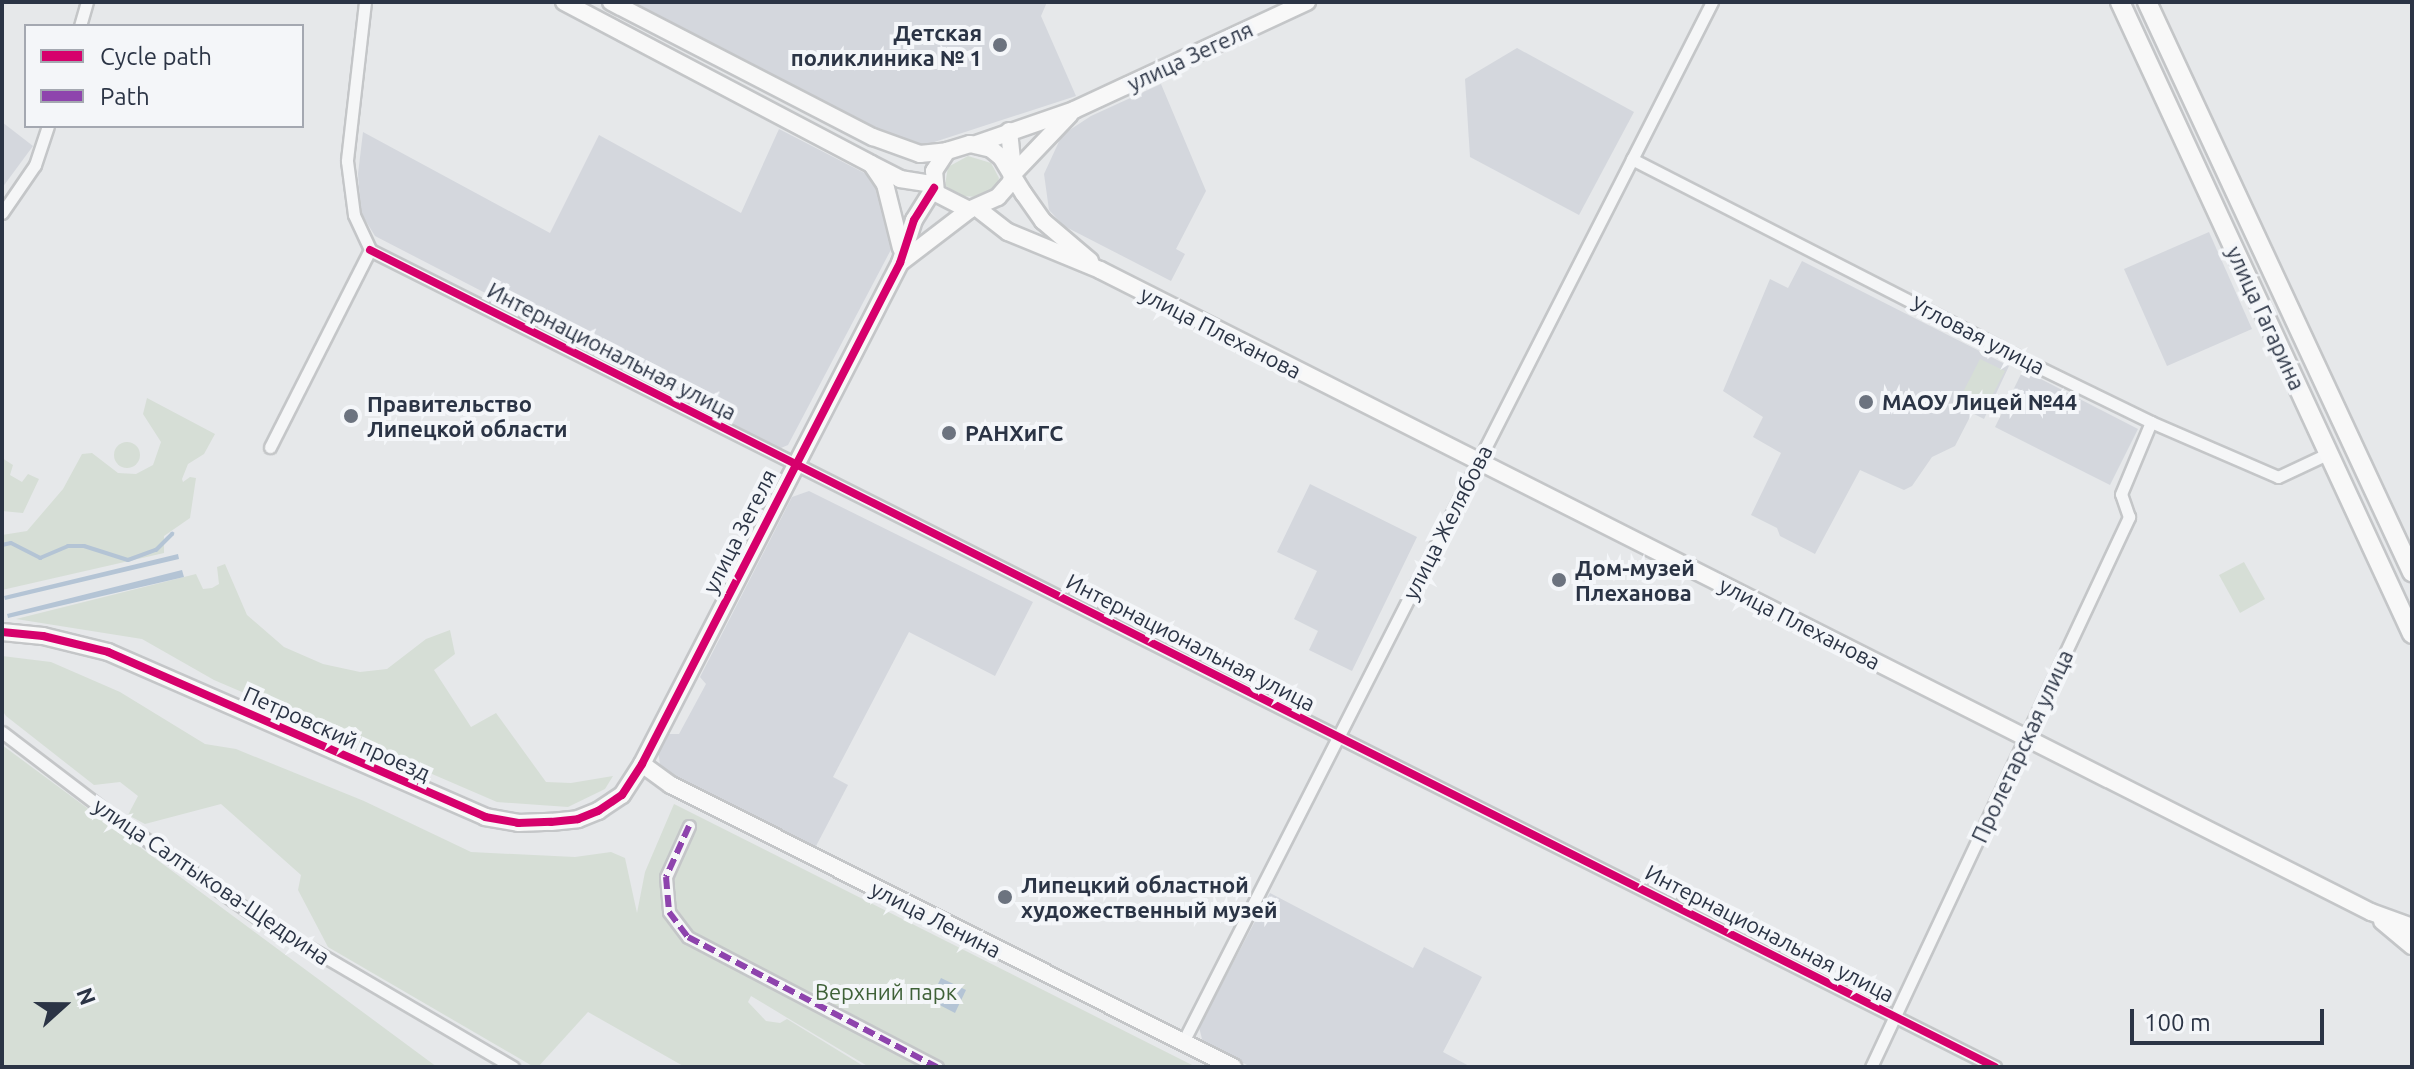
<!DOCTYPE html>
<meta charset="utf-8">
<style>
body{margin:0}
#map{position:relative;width:2414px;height:1069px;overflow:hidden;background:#e6e8ea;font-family:Ubuntu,sans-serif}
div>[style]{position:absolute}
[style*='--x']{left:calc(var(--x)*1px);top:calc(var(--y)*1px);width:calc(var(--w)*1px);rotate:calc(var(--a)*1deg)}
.built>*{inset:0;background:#d4d7dd}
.green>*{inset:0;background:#d6ded6}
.round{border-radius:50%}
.water>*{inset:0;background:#b4c4d5}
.stream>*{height:4px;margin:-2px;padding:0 2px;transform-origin:2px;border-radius:2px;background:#b4c4d5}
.roads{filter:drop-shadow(2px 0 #c4c6c8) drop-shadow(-2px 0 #c4c6c8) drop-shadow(0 2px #c4c6c8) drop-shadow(0 -2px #c4c6c8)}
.street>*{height:11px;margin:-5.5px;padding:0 5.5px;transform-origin:5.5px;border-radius:5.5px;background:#f5f6f7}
.secondary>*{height:16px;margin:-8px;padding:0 8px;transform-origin:8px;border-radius:8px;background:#f8f8f8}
.primary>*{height:18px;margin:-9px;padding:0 9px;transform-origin:9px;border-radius:9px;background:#f8f8f8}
.quiet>*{height:6px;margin-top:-3px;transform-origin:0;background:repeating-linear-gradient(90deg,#8e44ad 0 12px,transparent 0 18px)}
.cycleway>*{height:8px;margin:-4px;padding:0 4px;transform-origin:4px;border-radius:4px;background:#d6006c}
.dots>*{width:22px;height:22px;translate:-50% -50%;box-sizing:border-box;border:4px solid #f4f6f9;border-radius:50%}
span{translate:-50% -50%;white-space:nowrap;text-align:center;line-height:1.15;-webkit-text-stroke:8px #f4f6f9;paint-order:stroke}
.poi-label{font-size:22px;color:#2b3445;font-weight:700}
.right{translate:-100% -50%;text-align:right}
.left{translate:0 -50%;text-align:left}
.street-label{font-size:22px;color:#2b3445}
.park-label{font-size:22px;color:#3f6138}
.frame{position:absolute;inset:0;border:4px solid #2b3445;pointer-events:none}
.legend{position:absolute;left:24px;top:24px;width:280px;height:104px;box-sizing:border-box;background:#f4f6f9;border:2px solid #a4a8b1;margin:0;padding:10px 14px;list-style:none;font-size:24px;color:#2b3445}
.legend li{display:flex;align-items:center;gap:16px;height:40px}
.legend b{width:40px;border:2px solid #a4a8b1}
.north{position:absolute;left:24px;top:965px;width:80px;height:80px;-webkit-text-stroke:6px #f4f6f9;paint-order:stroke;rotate:69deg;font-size:22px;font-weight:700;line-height:32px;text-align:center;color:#2b3445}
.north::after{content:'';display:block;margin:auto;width:28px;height:36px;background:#2b3445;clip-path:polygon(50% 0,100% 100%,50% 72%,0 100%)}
.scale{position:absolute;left:2130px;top:1009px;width:194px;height:36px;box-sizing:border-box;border:4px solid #2b3445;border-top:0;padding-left:10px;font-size:24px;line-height:28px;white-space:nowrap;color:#2b3445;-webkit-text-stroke:6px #f4f6f9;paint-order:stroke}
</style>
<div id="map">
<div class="built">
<i style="clip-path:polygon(624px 2px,1047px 2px,1041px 16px,1076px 96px,919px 147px,897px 141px)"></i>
<i style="clip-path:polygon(1517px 48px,1634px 112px,1579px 215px,1470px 157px,1465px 79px)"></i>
<i style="clip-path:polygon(1161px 84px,1206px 191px,1176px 249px,1185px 254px,1171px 281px,1064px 226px,1049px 210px,1044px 174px,1062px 135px,1091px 116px)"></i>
<i style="clip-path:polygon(2px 122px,33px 146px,2px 188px)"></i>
<i style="clip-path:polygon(779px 129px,874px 178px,888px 202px,895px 242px,788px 445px,774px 451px,606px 365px,609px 357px,375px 236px,361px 213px,358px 174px,363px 132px,550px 233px,599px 135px,741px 213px)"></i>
<i style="clip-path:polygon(2209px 232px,2252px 329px,2167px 366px,2124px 269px)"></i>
<i style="clip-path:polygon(1802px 261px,2009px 366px,1984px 419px,1972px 413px,1955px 446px,1932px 457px,1912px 486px,1904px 490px,1860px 470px,1815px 554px,1780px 536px,1777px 528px,1751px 515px,1781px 453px,1753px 437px,1763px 417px,1723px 391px,1770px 279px,1788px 288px)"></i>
<i style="clip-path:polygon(2023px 370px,2138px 429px,2110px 485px,1995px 427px)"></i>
<i style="clip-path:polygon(1310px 484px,1417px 537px,1352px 671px,1309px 650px,1318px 631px,1294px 619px,1317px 571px,1277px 552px)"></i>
<i style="clip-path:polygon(809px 491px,1033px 602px,995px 676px,909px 632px,833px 777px,848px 785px,815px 848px,661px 770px,658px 752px,667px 734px,679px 734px,706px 684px,700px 677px,792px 497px)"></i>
<i style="clip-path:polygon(1270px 893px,1413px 968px,1424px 947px,1482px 977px,1443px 1052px,1471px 1067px,1251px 1067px,1203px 1043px,1199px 1027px)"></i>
</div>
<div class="green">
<i style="clip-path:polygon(968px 156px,991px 163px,999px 178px,996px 187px,980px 197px,960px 196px,945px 185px,948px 167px)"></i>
<i style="clip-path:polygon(1980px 359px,2005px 371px,1984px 411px,1960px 398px)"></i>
<i style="clip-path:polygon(147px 398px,215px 434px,204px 454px,188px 464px,182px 479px,183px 482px,190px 477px,196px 478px,190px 518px,164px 536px,164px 553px,2px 590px,2px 535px,27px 531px,63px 489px,82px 454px,92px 453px,118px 473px,136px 474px,153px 465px,161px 442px,143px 414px)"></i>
<i class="round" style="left:114px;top:442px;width:26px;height:26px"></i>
<i style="clip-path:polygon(2px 458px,13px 465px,10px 475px,22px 482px,28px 474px,39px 479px,23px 513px,2px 511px)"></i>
<i style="clip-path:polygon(2244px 562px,2265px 599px,2240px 613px,2219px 575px)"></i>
<i style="clip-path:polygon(225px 564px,247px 615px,284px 647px,323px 664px,360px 672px,387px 669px,426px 639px,450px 630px,455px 654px,434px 670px,471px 727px,496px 713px,546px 782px,571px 783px,613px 776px,605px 789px,568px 807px,497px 802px,214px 680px,142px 639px,16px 619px,196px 574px,203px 589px,212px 588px,219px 584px,217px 567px)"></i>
<i style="clip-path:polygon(2px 656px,51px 662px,120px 692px,205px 744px,236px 749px,364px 801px,471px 852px,575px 857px,611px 852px,625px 858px,637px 913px,645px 872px,674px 804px,1196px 1067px,869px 1067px,751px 996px,748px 1002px,766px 1021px,780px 1023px,787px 1019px,865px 1067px,685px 1067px,588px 1012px,538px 1067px,534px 1067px,328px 947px,298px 890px,301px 875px,221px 804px,145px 824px,128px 815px,138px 796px,120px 782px,94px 785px,6px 716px,2px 710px)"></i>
<i style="clip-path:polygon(2px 745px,437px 1067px,2px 1067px)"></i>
</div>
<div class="water">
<i style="clip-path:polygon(178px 554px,179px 559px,5px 600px,4px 596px)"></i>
<i style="clip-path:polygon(182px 570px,184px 577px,8px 618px,7px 614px)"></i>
<i style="clip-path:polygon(941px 978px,966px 990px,955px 1013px,930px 1000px)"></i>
</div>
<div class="stream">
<i style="--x:2;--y:545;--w:9;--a:-13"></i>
<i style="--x:11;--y:543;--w:33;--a:27"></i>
<i style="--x:40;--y:558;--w:30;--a:-23"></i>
<i style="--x:68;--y:546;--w:16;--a:0"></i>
<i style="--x:84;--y:546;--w:46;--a:17.7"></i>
<i style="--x:128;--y:560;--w:30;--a:-20"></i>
<i style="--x:156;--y:550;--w:23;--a:-45"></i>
</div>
<div class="roads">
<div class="street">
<i style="--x:365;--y:2;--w:160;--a:96.5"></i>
<i style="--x:347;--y:161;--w:54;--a:82.6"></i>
<i style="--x:354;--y:215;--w:38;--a:65"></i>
<i style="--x:80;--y:26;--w:25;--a:-74"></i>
<i style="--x:1632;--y:159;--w:441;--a:27.1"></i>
<i style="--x:2024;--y:360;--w:141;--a:26"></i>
<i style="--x:2151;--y:422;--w:138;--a:23.4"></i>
<i style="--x:2278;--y:477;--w:56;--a:-25.2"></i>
<i style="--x:2;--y:213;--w:58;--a:-55.5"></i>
<i style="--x:35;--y:165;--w:41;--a:-71.6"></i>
<i style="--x:370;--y:250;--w:1819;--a:26.69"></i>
<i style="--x:270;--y:447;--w:221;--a:-63.1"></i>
<i style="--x:2;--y:732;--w:142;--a:37.3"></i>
<i style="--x:115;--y:818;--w:173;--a:34.9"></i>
<i style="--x:257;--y:917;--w:297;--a:30.4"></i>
<i style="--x:689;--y:826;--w:56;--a:114.3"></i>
<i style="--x:666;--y:877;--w:35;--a:85"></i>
<i style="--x:669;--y:912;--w:31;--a:53"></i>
<i style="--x:688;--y:937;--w:281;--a:27.6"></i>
<i style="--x:1183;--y:1042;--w:1167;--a:-63.04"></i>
<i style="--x:1871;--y:1067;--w:608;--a:-64.87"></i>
<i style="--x:2129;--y:517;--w:24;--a:-109"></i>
<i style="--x:2121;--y:494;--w:78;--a:-67.4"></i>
</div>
<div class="secondary">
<i style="--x:564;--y:2;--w:347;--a:27.8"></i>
<i style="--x:871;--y:164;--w:33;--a:27"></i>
<i style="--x:900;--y:179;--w:33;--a:9"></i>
<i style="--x:611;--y:2;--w:295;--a:27.3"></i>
<i style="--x:873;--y:137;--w:50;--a:19.9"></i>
<i style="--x:920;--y:154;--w:27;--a:-6"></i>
<i style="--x:1009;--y:131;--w:36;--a:84"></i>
<i style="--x:1013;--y:167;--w:8;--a:97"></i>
<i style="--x:1012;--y:175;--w:7;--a:98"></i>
<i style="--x:1011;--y:182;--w:20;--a:131"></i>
<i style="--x:998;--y:197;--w:32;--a:156"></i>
<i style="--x:969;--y:210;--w:37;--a:-153"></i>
<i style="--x:936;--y:193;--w:22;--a:-95"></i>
<i style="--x:934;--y:171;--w:24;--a:-57"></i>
<i style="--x:947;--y:151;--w:24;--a:-17"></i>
<i style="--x:970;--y:144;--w:22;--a:13"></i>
<i style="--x:991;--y:149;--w:13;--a:39"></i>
<i style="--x:1001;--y:157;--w:21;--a:59"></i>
<i style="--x:1012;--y:175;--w:22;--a:58"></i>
<i style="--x:1024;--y:194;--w:33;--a:55"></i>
<i style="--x:1043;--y:221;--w:62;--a:40.4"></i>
<i style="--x:976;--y:144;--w:104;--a:-19.1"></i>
<i style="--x:1074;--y:110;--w:257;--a:-24.9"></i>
<i style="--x:872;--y:165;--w:23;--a:56"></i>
<i style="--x:885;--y:184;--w:66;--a:76"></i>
<i style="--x:1012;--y:175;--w:84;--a:-46.4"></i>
<i style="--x:977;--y:208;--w:39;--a:38"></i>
<i style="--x:1008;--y:232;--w:100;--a:22.4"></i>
<i style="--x:1100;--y:270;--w:1424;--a:26.8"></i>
<i style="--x:2371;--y:912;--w:44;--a:20.1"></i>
<i style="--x:900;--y:263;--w:87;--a:-37.5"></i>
<i style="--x:2;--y:632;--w:41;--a:5.6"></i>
<i style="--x:43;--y:636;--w:67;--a:13.8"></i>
<i style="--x:108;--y:652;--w:412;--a:23.6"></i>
<i style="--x:485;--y:817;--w:34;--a:10"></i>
<i style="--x:518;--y:823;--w:33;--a:-2"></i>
<i style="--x:551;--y:822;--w:27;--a:-6"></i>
<i style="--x:578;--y:819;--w:22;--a:-22"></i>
<i style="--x:598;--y:811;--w:29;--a:-34"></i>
<i style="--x:622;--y:795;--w:37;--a:-57"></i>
<i style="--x:642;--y:764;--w:564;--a:-62.75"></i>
<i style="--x:900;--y:263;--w:45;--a:-72"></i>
<i style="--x:914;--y:220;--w:38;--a:-58"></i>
<i style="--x:642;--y:764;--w:36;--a:36"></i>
<i style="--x:671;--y:785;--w:629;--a:26.65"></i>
<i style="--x:2382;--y:921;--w:39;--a:40"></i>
</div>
<div class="primary">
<i style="--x:2120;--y:2;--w:696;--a:65.2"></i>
<i style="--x:2147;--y:2;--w:629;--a:65.07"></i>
</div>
</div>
<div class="quiet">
<i style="--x:689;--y:826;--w:56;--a:114.3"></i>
<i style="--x:666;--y:877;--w:35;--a:85"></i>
<i style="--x:669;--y:912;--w:31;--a:53"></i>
<i style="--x:688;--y:937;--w:281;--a:27.6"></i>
</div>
<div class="cycleway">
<i style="--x:370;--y:250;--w:1819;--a:26.69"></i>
<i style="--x:2;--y:632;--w:41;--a:5.6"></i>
<i style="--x:43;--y:636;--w:67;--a:13.8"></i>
<i style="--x:108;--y:652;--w:412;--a:23.6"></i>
<i style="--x:485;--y:817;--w:34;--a:10"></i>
<i style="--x:518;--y:823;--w:33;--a:-2"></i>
<i style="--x:551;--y:822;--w:27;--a:-6"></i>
<i style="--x:578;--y:819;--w:22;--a:-22"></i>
<i style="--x:598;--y:811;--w:29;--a:-34"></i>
<i style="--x:622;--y:795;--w:37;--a:-57"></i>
<i style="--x:642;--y:764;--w:564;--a:-62.75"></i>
<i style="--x:900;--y:263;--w:45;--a:-72"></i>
<i style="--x:914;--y:220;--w:38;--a:-58"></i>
</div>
<div class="dots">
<i style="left:1000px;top:45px;background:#6c737f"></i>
<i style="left:1866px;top:402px;background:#6c737f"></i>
<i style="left:351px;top:416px;background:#6c737f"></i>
<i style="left:949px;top:433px;background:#6c737f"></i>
<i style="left:1559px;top:580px;background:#6c737f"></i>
<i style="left:1005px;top:897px;background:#6c737f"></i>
</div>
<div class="poi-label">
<span class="right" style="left:982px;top:45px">Детская<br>поликлиника № 1</span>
<span class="left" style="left:1882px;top:402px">МАОУ Лицей №44</span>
<span class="left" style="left:367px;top:416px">Правительство<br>Липецкой области</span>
<span class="left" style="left:965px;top:433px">РАНХиГС</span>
<span class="left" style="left:1575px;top:580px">Дом-музей<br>Плеханова</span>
<span class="left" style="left:1021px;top:897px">Липецкий областной<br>художественный музей</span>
</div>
<div class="street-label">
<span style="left:1190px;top:56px;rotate:-25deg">улица Зегеля</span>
<span style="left:2266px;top:318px;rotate:65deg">улица Гагарина</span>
<span style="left:1221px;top:332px;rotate:27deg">улица Плеханова</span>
<span style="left:1978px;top:335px;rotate:27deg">Угловая улица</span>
<span style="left:612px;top:351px;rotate:27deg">Интернациональная улица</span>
<span style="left:1447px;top:522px;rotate:-63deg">улица Желябова</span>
<span style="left:739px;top:531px;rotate:-63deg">улица Зегеля</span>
<span style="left:1800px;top:623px;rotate:27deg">улица Плеханова</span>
<span style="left:1191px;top:642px;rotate:27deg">Интернациональная улица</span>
<span style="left:337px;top:733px;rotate:24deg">Петровский проезд</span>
<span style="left:2022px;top:746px;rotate:-65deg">Пролетарская улица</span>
<span style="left:212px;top:881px;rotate:34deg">улица Салтыкова-Щедрина</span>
<span style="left:936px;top:919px;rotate:27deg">улица Ленина</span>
<span style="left:1770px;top:933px;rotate:27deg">Интернациональная улица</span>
</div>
<div class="park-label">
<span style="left:886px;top:992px">Верхний парк</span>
</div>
<div class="frame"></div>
<ul class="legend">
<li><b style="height:10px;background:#d6006c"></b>Cycle path</li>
<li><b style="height:10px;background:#8e44ad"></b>Path</li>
</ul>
<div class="north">N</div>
<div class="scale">100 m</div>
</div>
